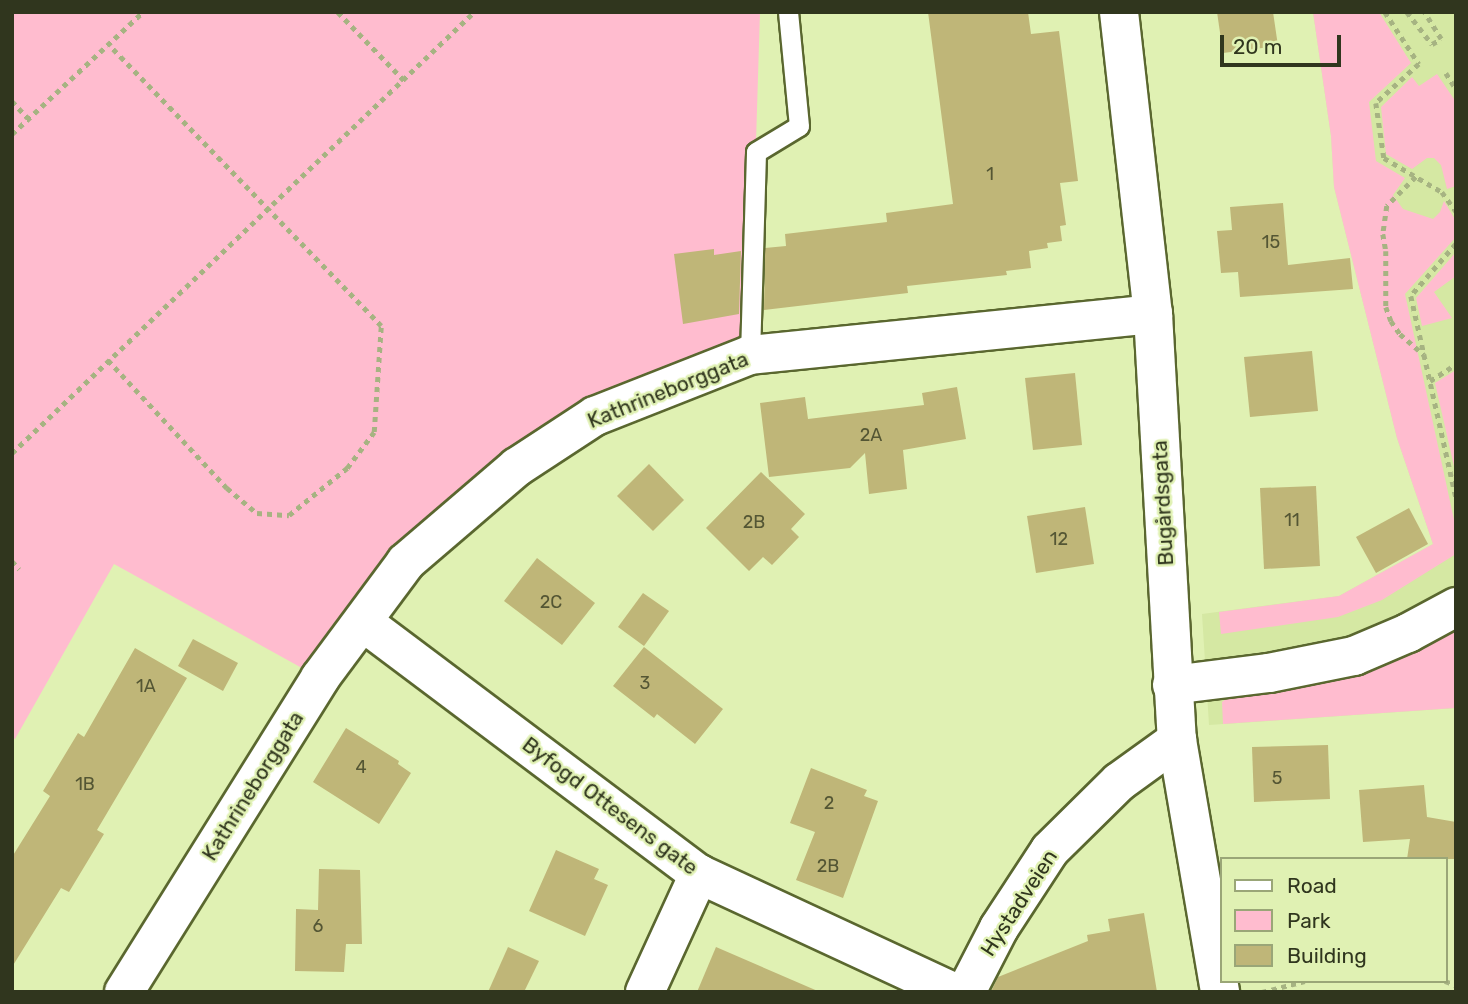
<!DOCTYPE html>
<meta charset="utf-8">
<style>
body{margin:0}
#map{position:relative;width:1468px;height:1004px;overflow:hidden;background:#e0f1b3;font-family:Rubik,sans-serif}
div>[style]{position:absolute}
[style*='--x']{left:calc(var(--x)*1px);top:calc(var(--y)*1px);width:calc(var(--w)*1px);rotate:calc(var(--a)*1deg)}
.built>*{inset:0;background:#d5e8a3}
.green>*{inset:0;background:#ffbccf}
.building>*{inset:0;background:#bfb678}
.path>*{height:4.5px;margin-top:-2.25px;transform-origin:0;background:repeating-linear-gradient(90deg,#a6b382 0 5px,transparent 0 10px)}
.roads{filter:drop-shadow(2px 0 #5a672f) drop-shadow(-2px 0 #5a672f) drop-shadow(0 2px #5a672f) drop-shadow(0 -2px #5a672f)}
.service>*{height:19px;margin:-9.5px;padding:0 9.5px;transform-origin:9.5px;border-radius:9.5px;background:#fff}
.minor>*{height:38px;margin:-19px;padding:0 19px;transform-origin:19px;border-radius:19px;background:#fff}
span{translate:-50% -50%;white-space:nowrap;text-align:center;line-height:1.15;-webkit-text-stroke:5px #e0f1b3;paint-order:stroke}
.number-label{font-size:18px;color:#545634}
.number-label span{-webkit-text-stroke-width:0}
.street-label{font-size:21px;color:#30361e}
.frame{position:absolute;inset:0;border:14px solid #30361e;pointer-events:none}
.legend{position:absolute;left:1220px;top:857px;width:228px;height:126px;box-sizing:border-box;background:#e0f1b3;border:2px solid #9aa677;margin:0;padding:9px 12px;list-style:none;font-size:21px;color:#30361e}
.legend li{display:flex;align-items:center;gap:14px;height:35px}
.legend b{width:35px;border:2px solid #9aa677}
.scale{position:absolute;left:1220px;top:35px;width:121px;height:32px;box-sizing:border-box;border:4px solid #30361e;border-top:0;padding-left:9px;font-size:21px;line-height:24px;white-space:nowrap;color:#30361e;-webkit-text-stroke:5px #e0f1b3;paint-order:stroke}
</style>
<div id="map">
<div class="built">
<i style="clip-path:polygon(1313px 12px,1456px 12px,1456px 708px,1209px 725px,1202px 614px,1339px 596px,1433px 544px,1397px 438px,1334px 187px,1331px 136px)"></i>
</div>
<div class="green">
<i style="clip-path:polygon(12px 12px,760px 12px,750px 336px,595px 416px,456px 517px,320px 678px,114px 564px,15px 739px,12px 738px)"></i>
<i style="clip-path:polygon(1313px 12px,1379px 12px,1411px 63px,1369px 102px,1376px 161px,1405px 178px,1393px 195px,1403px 209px,1433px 219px,1440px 212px,1444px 201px,1456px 221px,1456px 237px,1405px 294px,1456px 529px,1456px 554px,1382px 600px,1338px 617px,1221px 634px,1219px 612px,1339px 596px,1433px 544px,1397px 438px,1334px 187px,1331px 136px)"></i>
<i style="clip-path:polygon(1437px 74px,1456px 102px,1456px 186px,1447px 189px,1441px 165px,1434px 158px,1427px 158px,1412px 169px,1386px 154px,1381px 107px,1412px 77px,1419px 86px)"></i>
<i style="clip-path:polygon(1456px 252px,1456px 276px,1434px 292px,1452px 318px,1422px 326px,1416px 298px)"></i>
<i style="clip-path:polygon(1456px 370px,1456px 475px,1435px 383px)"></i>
<i style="clip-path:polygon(1450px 630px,1456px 631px,1455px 708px,1223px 724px,1222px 702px,1230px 696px)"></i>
</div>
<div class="building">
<i style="clip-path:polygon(928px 12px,1028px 12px,1031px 34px,1059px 31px,1078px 181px,1060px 183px,1066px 225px,1060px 226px,1062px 241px,1047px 243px,1048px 248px,1029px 251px,1031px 268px,1006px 271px,1007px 275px,907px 286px,908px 293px,764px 310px,765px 248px,786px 246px,785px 234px,887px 222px,886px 213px,953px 204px)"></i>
<i style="clip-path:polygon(1217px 12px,1273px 12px,1278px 46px,1223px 53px)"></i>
<i style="clip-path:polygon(1283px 203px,1288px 265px,1350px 258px,1353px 289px,1240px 297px,1238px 272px,1221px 273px,1217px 231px,1232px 230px,1230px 207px)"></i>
<i style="clip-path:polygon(714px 249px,714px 255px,741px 251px,739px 314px,683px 324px,674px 254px)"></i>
<i style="clip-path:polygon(1312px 351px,1318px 411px,1250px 417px,1244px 357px)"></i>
<i style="clip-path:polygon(1075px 373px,1082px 445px,1033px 450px,1025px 378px)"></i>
<i style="clip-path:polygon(957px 387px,966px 439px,903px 450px,907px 489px,869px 494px,865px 453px,850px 468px,769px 477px,760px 403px,805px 397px,808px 419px,924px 405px,922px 393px)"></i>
<i style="clip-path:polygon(649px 464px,684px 500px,653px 531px,617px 496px)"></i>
<i style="clip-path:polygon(761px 472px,805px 514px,791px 529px,799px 537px,772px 565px,763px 557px,749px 571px,706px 528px)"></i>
<i style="clip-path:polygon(1316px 486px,1320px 566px,1264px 569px,1260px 488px)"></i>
<i style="clip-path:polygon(1085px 507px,1094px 564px,1036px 573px,1027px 516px)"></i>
<i style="clip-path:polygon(1409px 508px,1428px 544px,1376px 573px,1356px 537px)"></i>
<i style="clip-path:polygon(537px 558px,595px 603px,562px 645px,504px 601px)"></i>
<i style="clip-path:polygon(643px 593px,669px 611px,644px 646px,618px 627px)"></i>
<i style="clip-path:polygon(193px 639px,238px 663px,223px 691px,178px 666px)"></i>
<i style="clip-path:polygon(644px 647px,723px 709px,695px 744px,657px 714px,654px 718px,613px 686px)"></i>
<i style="clip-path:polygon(135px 648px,187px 678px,97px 830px,104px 834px,69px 892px,61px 888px,12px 967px,12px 857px,50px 796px,43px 791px,78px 733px,84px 737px)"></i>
<i style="clip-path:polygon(346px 728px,399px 761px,398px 764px,411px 773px,379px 824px,313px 782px)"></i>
<i style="clip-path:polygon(1328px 745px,1330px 799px,1254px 802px,1252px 747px)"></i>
<i style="clip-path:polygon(811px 768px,867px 790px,864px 796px,878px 801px,843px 898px,796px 880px,815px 832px,790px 823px)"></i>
<i style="clip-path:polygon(1424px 785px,1427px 817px,1456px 822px,1456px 859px,1407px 859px,1410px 839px,1363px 842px,1359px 790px)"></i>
<i style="clip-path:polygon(556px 850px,599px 869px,594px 879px,608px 885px,585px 936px,529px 911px)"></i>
<i style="clip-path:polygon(319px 869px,360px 870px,362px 944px,346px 944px,344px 972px,295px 971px,296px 909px,318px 910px)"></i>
<i style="clip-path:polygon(1144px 913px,1157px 992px,991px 992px,998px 977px,1088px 941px,1087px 935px,1110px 931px,1108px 919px)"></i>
<i style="clip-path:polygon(508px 947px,539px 961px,524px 992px,488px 992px)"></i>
<i style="clip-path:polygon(716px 947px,820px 992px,697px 992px)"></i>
</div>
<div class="path">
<i style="--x:338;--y:12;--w:95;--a:45.9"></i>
<i style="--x:1385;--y:12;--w:62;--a:56.8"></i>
<i style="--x:1419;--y:64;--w:58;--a:137.8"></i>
<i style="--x:1376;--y:103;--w:56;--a:81.7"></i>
<i style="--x:1384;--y:158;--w:67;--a:30.4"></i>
<i style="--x:1442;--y:192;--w:24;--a:54"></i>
<i style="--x:1407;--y:12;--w:41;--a:52"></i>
<i style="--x:1432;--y:44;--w:10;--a:-29"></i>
<i style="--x:1441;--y:39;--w:32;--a:-122"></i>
<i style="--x:1446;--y:73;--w:19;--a:58"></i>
<i style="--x:12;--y:101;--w:23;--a:47"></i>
<i style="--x:12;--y:134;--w:179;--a:-43"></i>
<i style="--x:1416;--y:177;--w:41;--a:135"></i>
<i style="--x:1387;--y:206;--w:28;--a:98"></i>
<i style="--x:1383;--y:234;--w:17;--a:80"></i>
<i style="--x:1386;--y:251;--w:56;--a:90"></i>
<i style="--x:1386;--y:307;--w:15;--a:70"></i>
<i style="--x:1391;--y:321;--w:16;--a:55"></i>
<i style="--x:1400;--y:334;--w:32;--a:41"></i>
<i style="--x:1456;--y:244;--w:69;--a:130.9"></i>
<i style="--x:1411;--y:296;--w:206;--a:77.4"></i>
<i style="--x:108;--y:360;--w:175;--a:47.1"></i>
<i style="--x:227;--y:488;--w:39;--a:40"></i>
<i style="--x:257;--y:513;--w:32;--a:4"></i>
<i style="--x:289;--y:515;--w:75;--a:-39"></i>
<i style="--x:347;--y:468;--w:45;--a:-53.1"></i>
<i style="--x:374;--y:432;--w:106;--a:-86.2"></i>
<i style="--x:381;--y:326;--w:391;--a:-134.1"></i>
<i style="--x:1430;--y:381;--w:31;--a:-33"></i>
<i style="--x:12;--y:453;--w:639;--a:-43.67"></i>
<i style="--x:12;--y:561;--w:11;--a:49"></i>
<i style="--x:1445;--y:981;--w:12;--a:20"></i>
<i style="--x:1262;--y:992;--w:44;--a:-14.3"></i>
</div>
<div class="roads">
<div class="service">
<i style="--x:750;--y:355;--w:203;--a:-88.3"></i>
<i style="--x:756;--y:152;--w:50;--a:-31.2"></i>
<i style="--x:799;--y:126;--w:115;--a:-95.5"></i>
</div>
<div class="minor">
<i style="--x:1119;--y:12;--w:304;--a:83.6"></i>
<i style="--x:1153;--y:314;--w:427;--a:86.8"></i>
<i style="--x:1177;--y:740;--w:256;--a:80.3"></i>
<i style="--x:363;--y:622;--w:420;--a:36.9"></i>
<i style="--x:699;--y:874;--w:280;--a:24.9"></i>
<i style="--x:1172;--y:685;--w:98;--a:-7.1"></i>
<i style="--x:1269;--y:673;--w:87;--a:-11.3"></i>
<i style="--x:1354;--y:656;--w:59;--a:-23.1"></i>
<i style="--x:1408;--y:633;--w:55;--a:-28.4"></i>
<i style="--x:124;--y:992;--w:370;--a:-58"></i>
<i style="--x:320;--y:678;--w:144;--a:-53.4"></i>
<i style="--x:406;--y:562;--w:146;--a:-40.6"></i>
<i style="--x:517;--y:467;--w:93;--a:-33.2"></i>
<i style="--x:595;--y:416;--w:167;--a:-21.5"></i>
<i style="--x:750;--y:355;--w:405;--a:-5.8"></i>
<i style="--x:645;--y:992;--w:130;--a:-65.4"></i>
<i style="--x:966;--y:992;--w:72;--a:-62.7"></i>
<i style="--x:999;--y:928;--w:93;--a:-56.8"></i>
<i style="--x:1050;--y:850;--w:97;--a:-44.6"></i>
<i style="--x:1119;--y:782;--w:72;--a:-35.9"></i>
</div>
</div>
<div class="number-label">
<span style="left:990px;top:174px">1</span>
<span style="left:1271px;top:242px">15</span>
<span style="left:871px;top:435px">2A</span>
<span style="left:1292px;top:520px">11</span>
<span style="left:754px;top:522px">2B</span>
<span style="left:1059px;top:539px">12</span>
<span style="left:551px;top:602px">2C</span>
<span style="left:645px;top:683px">3</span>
<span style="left:146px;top:686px">1A</span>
<span style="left:361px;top:767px">4</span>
<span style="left:1277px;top:778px">5</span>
<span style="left:85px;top:784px">1B</span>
<span style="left:829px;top:803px">2</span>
<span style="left:828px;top:866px">2B</span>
<span style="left:318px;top:926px">6</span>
</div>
<div class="street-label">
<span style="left:668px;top:390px;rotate:-22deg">Kathrineborggata</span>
<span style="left:1163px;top:503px;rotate:-93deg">Bugårdsgata</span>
<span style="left:253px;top:786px;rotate:-58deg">Kathrineborggata</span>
<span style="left:610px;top:806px;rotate:37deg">Byfogd Ottesens gate</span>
<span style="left:1019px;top:903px;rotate:-57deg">Hystadveien</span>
</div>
<div class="frame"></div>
<ul class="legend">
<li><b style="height:9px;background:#fff"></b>Road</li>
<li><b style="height:19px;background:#ffbccf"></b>Park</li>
<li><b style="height:19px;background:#bfb678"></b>Building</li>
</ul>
<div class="scale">20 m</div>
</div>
